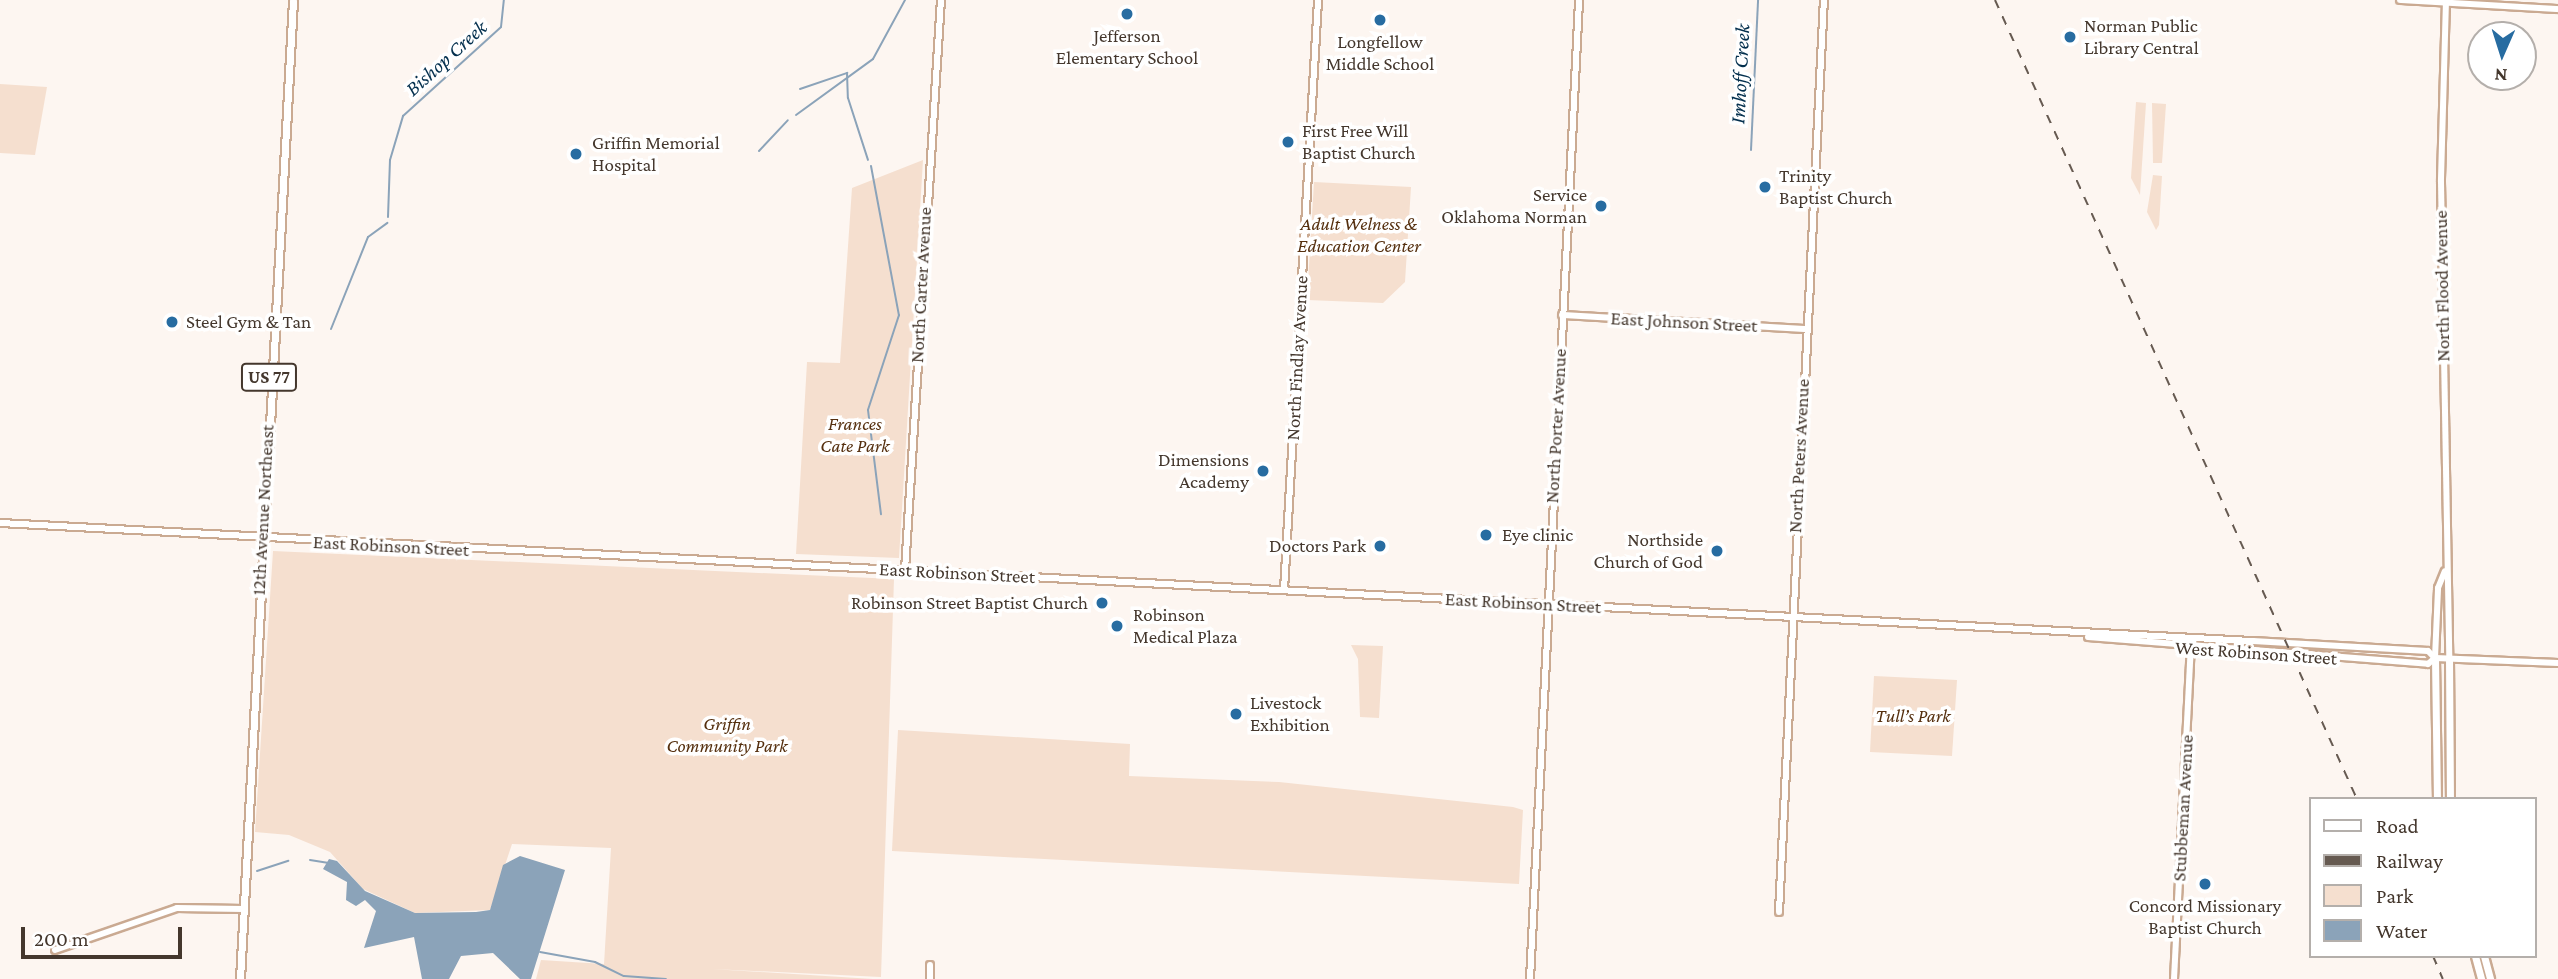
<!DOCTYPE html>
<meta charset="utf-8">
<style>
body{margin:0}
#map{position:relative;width:2558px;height:979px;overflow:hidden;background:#fdf6f1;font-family:"Crimson Pro",serif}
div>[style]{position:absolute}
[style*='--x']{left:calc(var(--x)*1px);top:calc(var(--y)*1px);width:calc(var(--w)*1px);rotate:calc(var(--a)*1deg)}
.green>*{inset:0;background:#f5dfcf}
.water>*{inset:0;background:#8ba3b9}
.stream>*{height:2px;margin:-1px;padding:0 1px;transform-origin:1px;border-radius:1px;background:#8ba3b9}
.roads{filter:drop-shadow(2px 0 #caaa92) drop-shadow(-2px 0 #caaa92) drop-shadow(0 2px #caaa92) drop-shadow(0 -2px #caaa92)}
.secondary>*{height:6px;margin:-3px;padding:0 3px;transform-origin:3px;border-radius:3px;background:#fff}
.primary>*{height:7px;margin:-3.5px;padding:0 3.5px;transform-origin:3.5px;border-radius:3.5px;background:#fff}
.rail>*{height:2px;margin-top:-1px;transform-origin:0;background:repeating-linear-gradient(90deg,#665a51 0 9px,transparent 0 18px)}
.dots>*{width:19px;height:19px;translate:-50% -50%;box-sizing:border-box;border:4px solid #fff;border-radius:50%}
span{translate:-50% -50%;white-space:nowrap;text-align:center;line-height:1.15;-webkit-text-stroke:7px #fff;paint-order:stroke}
.shield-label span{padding:2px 5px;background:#fff;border:2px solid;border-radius:5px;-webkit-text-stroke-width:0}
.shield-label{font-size:18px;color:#44372d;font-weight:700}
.poi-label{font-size:19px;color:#44372d}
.left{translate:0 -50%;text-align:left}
.right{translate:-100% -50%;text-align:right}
.park-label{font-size:19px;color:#552f0e;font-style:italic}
.street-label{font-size:19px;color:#44372d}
.water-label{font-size:21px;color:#032f4d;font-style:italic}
.legend{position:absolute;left:2309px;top:797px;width:228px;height:161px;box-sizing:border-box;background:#fff;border:2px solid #b4afab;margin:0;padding:9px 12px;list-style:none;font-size:21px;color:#44372d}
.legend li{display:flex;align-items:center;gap:14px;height:35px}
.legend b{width:35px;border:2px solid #b4afab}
.north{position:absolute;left:2467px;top:21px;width:70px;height:70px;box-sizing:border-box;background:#fff;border:2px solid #b4afab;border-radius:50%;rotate:183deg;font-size:19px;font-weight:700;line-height:28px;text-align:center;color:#44372d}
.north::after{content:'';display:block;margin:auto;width:24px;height:32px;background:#276ca1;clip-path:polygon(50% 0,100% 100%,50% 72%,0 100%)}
.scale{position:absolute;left:21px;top:927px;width:161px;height:32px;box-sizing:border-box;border:4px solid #44372d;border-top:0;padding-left:9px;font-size:21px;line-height:24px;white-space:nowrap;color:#44372d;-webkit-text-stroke:5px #fff;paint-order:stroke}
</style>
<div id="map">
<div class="green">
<i style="clip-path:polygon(0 84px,47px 87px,35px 155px,0 153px)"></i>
<i style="clip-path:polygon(2136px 102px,2146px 103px,2140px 195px,2131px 178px)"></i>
<i style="clip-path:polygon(2152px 103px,2166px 104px,2162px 163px,2153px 163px)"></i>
<i style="clip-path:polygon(923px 160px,899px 558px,796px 554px,807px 362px,840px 363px,852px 188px)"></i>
<i style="clip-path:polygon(2153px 175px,2162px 176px,2159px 225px,2156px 230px,2147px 212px)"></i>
<i style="clip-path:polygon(1314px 182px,1411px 187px,1405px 282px,1383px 303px,1307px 300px)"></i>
<i style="clip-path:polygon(273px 551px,894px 579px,881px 977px,712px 969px,873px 979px,536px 979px,541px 960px,604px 964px,611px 848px,512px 844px,490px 910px,415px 913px,363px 889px,330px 852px,289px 835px,255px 832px)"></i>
<i style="clip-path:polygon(1351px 645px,1383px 646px,1379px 718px,1360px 717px,1358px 659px)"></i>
<i style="clip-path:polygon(1874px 676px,1957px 680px,1952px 756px,1870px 752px)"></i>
<i style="clip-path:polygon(898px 730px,1130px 744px,1129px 776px,1279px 782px,1513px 807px,1523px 810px,1519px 884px,892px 851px)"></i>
</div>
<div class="water">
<i style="clip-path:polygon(520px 856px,565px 870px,531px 979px,520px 979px,493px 953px,461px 956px,449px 979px,422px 979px,414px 937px,364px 948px,376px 911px,365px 900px,356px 906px,346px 900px,347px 882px,323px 869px,329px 859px,337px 861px,365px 891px,415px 913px,476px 912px,490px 910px,503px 865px)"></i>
</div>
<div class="stream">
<i style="--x:800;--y:89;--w:50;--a:-18.8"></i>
<i style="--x:847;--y:73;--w:25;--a:88"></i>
<i style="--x:848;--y:98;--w:65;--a:72.1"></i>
<i style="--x:796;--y:115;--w:95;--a:-36"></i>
<i style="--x:873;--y:59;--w:67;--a:-61.5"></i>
<i style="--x:1751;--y:150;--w:150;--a:-87.3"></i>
<i style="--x:759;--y:151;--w:42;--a:-46.9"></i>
<i style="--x:871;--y:166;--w:152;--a:79.4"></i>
<i style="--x:899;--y:315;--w:100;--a:108.1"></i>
<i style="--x:868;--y:410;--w:105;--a:82.9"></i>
<i style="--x:388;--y:217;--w:57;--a:-88"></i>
<i style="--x:390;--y:160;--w:46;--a:-73.5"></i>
<i style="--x:403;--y:116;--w:132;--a:-42.2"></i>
<i style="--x:501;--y:27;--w:27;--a:-84"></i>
<i style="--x:331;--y:329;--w:99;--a:-68.1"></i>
<i style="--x:368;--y:237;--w:24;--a:-36"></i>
<i style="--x:310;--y:860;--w:19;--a:9"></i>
<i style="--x:257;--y:871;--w:33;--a:-18"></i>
<i style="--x:540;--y:952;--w:56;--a:10.3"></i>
<i style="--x:595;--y:962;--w:32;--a:26"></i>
<i style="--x:624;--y:976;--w:42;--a:4.1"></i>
</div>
<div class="roads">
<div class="secondary">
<i style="--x:2400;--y:0;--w:158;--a:3.3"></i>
<i style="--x:2446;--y:0;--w:182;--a:91.6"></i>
<i style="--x:2441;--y:182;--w:477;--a:89"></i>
<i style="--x:1562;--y:315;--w:244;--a:3.3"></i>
<i style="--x:0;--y:523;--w:2256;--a:3"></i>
<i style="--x:2253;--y:641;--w:175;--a:3.3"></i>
<i style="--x:2428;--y:651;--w:10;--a:45"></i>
<i style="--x:905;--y:570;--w:571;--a:-86.39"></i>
<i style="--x:1284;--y:590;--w:591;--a:-86.7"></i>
<i style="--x:2088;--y:637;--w:341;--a:4.5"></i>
<i style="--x:2428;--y:664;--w:9;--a:-41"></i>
<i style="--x:2435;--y:658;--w:123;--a:2.3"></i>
<i style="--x:2435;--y:658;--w:70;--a:-87.5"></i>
<i style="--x:2438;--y:588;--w:18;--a:-68"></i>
<i style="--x:1779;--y:912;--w:913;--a:-87.18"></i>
<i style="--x:55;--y:950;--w:129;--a:-19"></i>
<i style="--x:177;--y:908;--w:66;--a:0.9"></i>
<i style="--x:930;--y:979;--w:14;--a:-90"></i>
<i style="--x:1530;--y:979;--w:980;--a:-87.13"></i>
<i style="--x:2174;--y:979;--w:341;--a:-87.1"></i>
</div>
<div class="primary">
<i style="--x:2435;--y:658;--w:141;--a:89.2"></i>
<i style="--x:2449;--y:659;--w:140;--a:89.6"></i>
<i style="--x:2475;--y:956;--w:24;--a:75"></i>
<i style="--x:2484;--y:956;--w:24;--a:75"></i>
<i style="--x:240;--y:979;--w:980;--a:-86.9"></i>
</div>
</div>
<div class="rail">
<i style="--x:1995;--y:0;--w:877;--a:65.63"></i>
<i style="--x:2433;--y:956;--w:25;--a:67"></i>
</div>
<div class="dots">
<i style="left:1127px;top:14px;background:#276ca1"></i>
<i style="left:1380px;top:20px;background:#276ca1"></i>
<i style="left:2070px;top:37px;background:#276ca1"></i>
<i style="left:1288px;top:142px;background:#276ca1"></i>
<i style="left:576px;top:154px;background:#276ca1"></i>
<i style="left:1765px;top:187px;background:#276ca1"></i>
<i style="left:1601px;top:206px;background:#276ca1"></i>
<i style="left:172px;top:322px;background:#276ca1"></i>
<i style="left:1263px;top:471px;background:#276ca1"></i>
<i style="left:1486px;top:535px;background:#276ca1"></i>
<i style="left:1380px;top:546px;background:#276ca1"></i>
<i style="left:1717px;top:551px;background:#276ca1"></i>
<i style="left:1102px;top:603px;background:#276ca1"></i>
<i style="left:1117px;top:626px;background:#276ca1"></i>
<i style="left:1236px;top:714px;background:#276ca1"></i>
<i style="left:2205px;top:884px;background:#276ca1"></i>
</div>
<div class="shield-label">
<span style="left:269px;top:377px">US 77</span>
</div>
<div class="poi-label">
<span class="left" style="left:2084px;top:37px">Norman Public<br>Library Central</span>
<span style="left:1127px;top:47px">Jefferson<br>Elementary School</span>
<span style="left:1380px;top:53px">Longfellow<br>Middle School</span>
<span class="left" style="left:1302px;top:142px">First Free Will<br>Baptist Church</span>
<span class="left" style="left:592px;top:154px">Griffin Memorial<br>Hospital</span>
<span class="left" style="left:1779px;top:187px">Trinity<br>Baptist Church</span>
<span class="right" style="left:1587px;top:206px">Service<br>Oklahoma Norman</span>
<span class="left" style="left:186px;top:322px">Steel Gym &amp; Tan</span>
<span class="right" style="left:1249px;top:471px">Dimensions<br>Academy</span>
<span class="left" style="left:1502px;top:535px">Eye clinic</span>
<span class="right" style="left:1703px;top:551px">Northside<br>Church of God</span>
<span class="right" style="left:1366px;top:546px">Doctors Park</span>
<span class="right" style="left:1088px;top:603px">Robinson Street Baptist Church</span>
<span class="left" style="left:1133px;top:626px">Robinson<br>Medical Plaza</span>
<span class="left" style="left:1250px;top:714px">Livestock<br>Exhibition</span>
<span style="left:2205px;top:917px">Concord Missionary<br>Baptist Church</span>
</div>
<div class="park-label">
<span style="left:1359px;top:235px">Adult Welness &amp;<br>Education Center</span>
<span style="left:855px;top:435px">Frances<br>Cate Park</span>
<span style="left:1913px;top:716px">Tull’s Park</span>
<span style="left:727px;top:735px">Griffin<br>Community Park</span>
</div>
<div class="street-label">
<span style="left:921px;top:285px;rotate:-87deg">North Carter Avenue</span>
<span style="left:2442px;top:286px;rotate:-91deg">North Flood Avenue</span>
<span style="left:1684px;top:322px;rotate:3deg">East Johnson Street</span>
<span style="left:1297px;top:358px;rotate:-87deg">North Findlay Avenue</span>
<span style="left:1556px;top:426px;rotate:-87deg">North Porter Avenue</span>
<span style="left:1799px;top:456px;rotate:-87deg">North Peters Avenue</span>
<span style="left:263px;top:510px;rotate:-87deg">12th Avenue Northeast</span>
<span style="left:391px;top:546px;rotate:3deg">East Robinson Street</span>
<span style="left:957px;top:573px;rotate:3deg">East Robinson Street</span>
<span style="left:1523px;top:603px;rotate:3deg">East Robinson Street</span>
<span style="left:2256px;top:653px;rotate:4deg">West Robinson Street</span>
<span style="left:2183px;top:808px;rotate:-87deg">Stubbeman Avenue</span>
</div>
<div class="water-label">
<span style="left:446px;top:58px;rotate:-42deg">Bishop Creek</span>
<span style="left:1740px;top:74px;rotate:-87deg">Imhoff Creek</span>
</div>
<ul class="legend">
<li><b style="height:9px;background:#fff"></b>Road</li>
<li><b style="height:9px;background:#665a51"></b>Railway</li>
<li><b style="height:19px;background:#f5dfcf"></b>Park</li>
<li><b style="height:19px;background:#8ba3b9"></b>Water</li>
</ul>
<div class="north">N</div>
<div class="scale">200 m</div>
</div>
